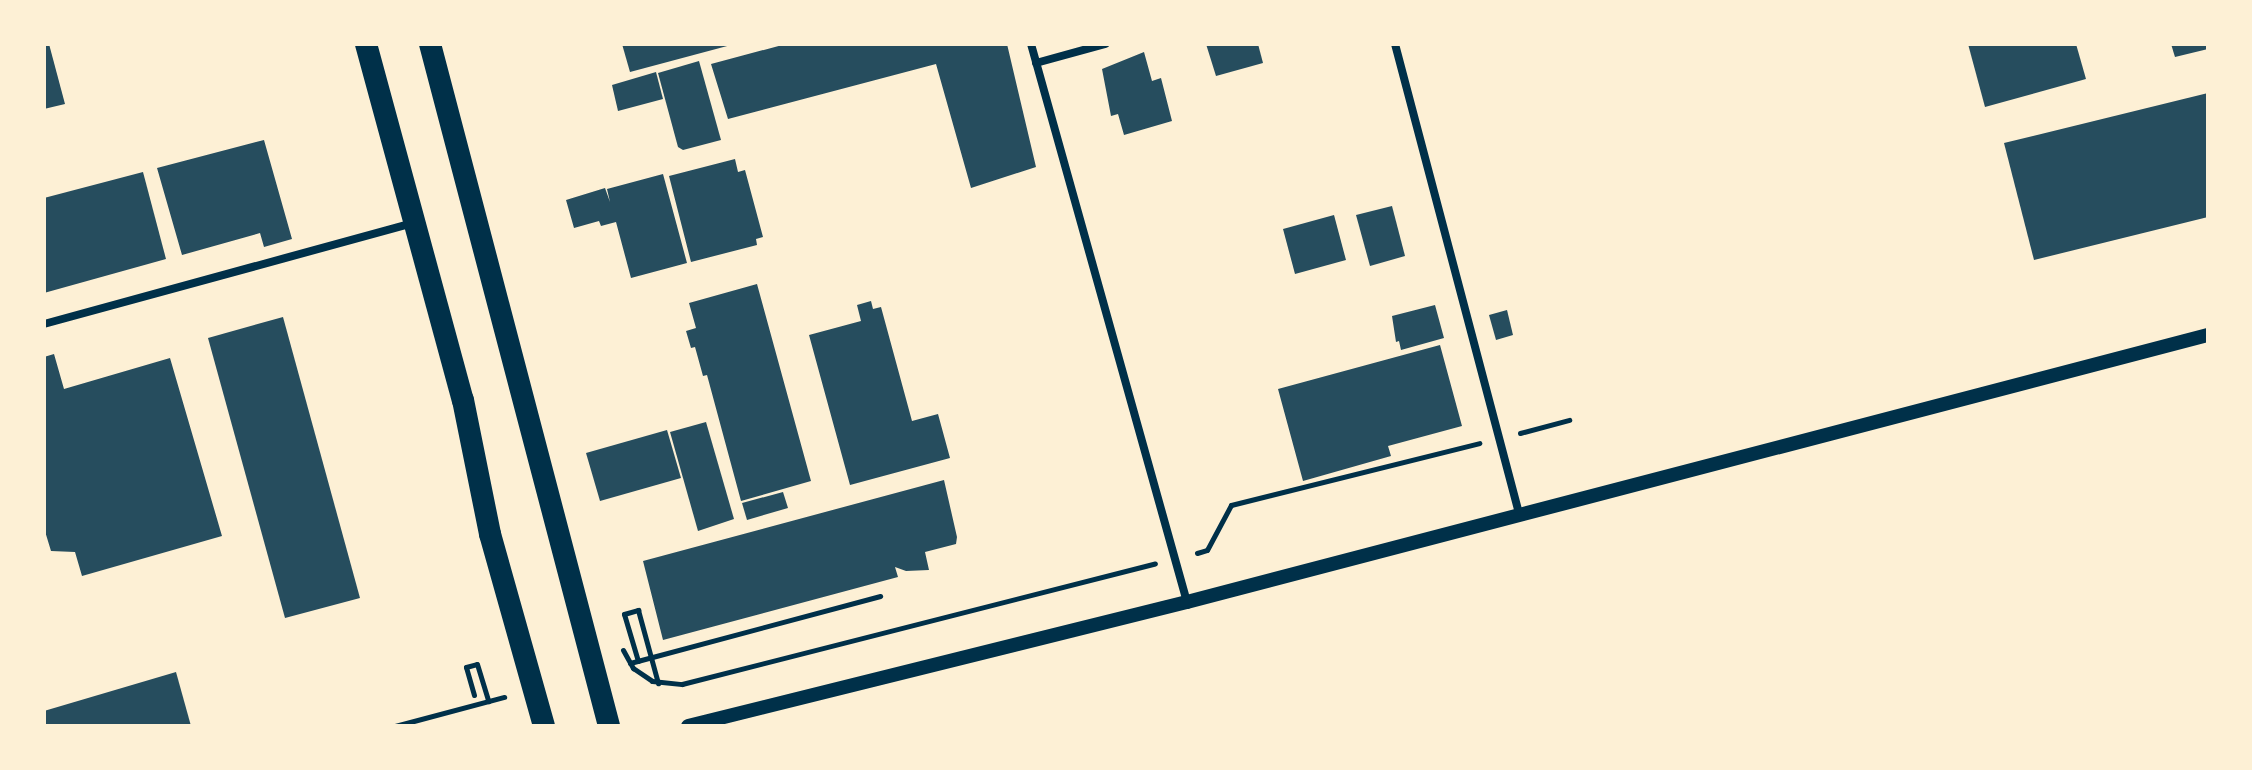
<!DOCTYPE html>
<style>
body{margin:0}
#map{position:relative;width:2252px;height:770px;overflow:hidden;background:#fdf0d5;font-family:"PT Sans Narrow",sans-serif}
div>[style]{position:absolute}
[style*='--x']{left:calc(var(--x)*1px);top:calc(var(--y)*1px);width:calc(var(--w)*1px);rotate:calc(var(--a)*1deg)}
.building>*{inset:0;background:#264d5e}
.path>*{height:5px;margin:-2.5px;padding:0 2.5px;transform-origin:2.5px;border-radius:2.5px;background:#003049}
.minor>*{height:8px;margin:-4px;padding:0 4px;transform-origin:4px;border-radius:4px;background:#003049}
.tertiary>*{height:14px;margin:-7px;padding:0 7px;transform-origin:7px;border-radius:7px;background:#003049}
.trunk>*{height:22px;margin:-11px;padding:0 11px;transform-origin:11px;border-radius:11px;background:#003049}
span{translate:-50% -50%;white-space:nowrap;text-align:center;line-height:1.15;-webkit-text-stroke:6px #fdf0d5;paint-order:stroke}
.frame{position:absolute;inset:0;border:46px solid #fdf0d5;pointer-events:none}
</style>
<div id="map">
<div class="building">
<i style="clip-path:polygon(44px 44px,49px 44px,65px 104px,44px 109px)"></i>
<i style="clip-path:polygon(622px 44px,731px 44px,731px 45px,630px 72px)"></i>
<i style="clip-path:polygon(786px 44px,1007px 44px,1036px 167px,971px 188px,936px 64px,728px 119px,711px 64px)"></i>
<i style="clip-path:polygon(1206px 44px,1258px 44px,1263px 63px,1216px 76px)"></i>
<i style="clip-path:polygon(1968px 44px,2076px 44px,2086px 79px,1985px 107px)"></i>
<i style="clip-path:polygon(2171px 44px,2208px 44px,2208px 49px,2175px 57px)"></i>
<i style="clip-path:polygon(1144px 52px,1152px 81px,1161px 78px,1172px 121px,1124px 135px,1118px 114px,1111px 116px,1102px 69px)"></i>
<i style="clip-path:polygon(699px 61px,721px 140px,683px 150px,678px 147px,658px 73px)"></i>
<i style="clip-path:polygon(656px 72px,663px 99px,618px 111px,612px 85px)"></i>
<i style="clip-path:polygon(2208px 93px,2208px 217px,2034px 260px,2004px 143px)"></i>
<i style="clip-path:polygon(264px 140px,292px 239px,264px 247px,260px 233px,182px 255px,157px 168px)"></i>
<i style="clip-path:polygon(735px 159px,738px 172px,745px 170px,763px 237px,756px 239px,757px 245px,691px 262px,669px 176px)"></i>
<i style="clip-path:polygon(143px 172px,166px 259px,44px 293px,44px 198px)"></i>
<i style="clip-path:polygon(663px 174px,687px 263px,631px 278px,616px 222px,601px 226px,599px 221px,574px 228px,566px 200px,605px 188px,610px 202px,607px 189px)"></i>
<i style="clip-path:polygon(1392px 206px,1405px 256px,1370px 266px,1356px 215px)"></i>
<i style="clip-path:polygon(1334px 215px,1346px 260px,1295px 274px,1283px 229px)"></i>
<i style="clip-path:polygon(757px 284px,811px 481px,741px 501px,707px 375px,703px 376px,695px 347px,691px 348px,686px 331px,696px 328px,689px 303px)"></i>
<i style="clip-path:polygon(871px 301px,873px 309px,881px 307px,912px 421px,938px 414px,950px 458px,850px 485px,809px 335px,861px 321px,857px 305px)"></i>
<i style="clip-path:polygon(1435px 305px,1444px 338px,1401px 350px,1399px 341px,1396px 342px,1392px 316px)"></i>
<i style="clip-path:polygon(1507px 310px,1513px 335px,1496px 340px,1489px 315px)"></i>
<i style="clip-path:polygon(283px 317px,360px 598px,285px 618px,208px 338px)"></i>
<i style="clip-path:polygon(1440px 345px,1462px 426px,1388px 446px,1391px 456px,1303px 481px,1278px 389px)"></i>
<i style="clip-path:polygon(54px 354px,64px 389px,170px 358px,222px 536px,82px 576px,75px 552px,51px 551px,44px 528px,44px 357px)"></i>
<i style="clip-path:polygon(706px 422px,734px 519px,698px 531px,670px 432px)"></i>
<i style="clip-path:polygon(667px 430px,681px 478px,600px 501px,586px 453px)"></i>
<i style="clip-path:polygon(944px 480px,957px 537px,956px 544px,925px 552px,929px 570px,906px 571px,895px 567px,898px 577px,663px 640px,643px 561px)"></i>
<i style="clip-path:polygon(783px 492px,788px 508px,747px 520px,742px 503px)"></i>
<i style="clip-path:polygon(176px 672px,191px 726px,44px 726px,44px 711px)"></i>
</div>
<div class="path">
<i style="--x:1520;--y:433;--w:51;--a:-14.9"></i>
<i style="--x:1197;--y:553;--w:10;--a:-17"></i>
<i style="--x:1207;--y:550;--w:51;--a:-61.9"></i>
<i style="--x:1231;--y:505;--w:256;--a:-14"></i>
<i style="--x:623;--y:650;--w:21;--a:61"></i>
<i style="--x:633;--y:668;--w:23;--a:34"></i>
<i style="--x:652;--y:681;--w:30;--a:6"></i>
<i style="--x:682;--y:684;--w:488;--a:-14.3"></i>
<i style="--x:638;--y:661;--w:49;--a:-106.6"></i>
<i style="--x:624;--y:614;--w:15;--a:-16"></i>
<i style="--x:638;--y:610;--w:76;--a:74.7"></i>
<i style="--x:630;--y:663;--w:259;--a:-15"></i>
<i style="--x:474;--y:695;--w:29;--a:-106"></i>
<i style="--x:466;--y:667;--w:11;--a:-15"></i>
<i style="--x:477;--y:664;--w:39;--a:73"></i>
<i style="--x:395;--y:726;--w:113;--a:-14.9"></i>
</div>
<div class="minor">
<i style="--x:1031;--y:44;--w:579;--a:74.38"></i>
<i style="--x:1395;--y:44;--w:486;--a:75.2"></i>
<i style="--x:1036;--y:63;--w:72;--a:-15.4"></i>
<i style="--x:44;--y:324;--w:384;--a:-15.3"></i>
</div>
<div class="tertiary">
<i style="--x:688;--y:726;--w:514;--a:-13.96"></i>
<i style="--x:1187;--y:602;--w:1055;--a:-14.66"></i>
</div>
<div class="trunk">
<i style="--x:366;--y:44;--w:369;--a:74.8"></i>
<i style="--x:463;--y:400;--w:137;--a:78.6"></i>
<i style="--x:490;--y:534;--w:199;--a:74.3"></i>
<i style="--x:430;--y:44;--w:705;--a:75.29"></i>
</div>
<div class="frame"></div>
</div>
